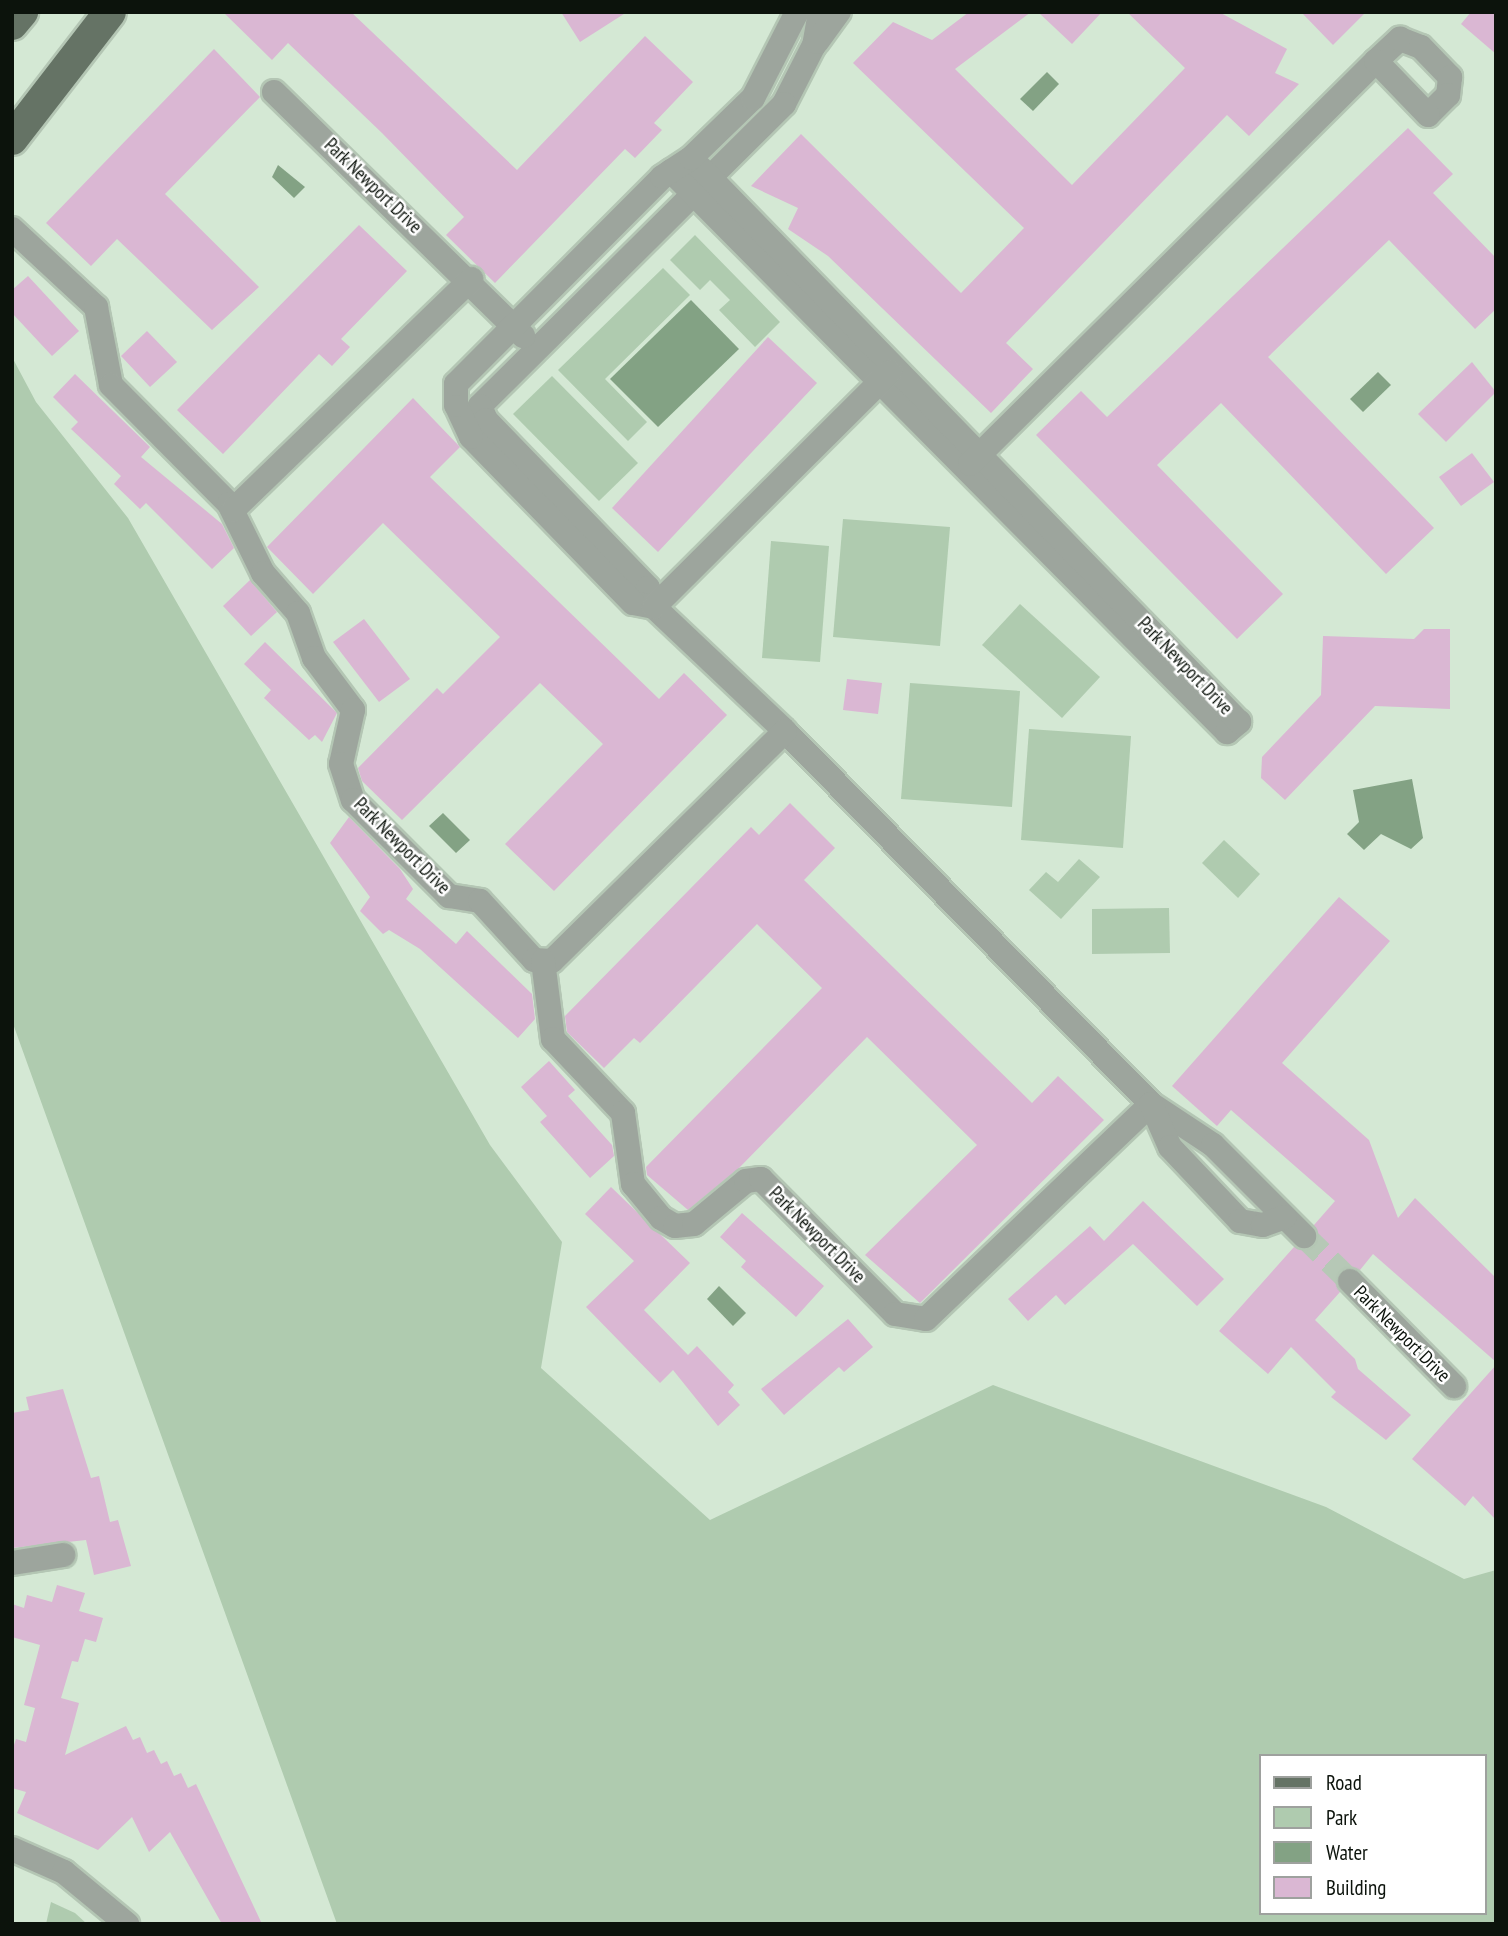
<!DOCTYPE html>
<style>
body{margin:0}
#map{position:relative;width:1508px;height:1936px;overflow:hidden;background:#d4e8d4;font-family:"PT Sans Narrow",sans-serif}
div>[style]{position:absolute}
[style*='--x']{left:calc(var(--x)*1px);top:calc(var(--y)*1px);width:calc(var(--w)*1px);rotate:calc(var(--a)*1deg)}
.green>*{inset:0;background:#afcbaf}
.water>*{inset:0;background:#83a284}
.building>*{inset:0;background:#dab7d3}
.minor-tunnel>*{height:24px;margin-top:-12px;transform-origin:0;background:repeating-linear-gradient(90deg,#b6c8b6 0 24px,transparent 0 36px)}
.roads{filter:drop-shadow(2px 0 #b4c6b4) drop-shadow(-2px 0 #b4c6b4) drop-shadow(0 2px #b4c6b4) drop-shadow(0 -2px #b4c6b4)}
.minor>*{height:24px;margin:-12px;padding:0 12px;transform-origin:12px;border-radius:12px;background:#9da59d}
.major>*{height:32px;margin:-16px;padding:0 16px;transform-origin:16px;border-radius:16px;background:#657365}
span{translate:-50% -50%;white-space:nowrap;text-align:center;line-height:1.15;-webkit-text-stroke:5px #fff;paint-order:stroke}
.street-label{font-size:19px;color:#0c130c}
.frame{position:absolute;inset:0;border:14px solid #0c130c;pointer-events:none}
.legend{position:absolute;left:1259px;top:1754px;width:228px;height:161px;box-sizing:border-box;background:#fff;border:2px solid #9ea19e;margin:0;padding:9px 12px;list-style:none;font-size:21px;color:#0c130c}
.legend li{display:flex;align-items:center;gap:14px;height:35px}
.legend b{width:35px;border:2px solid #9ea19e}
</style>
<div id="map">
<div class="green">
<i style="clip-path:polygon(695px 235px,780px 322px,755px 347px,719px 310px,730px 300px,710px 280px,700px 290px,670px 260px)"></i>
<i style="clip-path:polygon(663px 268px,690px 295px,605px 379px,647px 422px,628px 441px,558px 370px)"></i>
<i style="clip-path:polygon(evenodd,12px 357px,36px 402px,128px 518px,490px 1145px,562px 1242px,541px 1368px,710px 1520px,993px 1385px,1326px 1507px,1464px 1579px,1496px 1570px,1496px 1924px,337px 1924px,12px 1021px,12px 357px,1261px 1756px,1485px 1756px,1485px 1913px,1261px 1913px,1261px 1756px)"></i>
<i style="clip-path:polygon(552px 376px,638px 463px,599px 501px,513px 414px)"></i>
<i style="clip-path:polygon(843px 519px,950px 527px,940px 646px,833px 637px)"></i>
<i style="clip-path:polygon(771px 541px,829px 546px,820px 662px,762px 658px)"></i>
<i style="clip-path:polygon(1020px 604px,1100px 677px,1062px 718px,982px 645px)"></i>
<i style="clip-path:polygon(910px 683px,1020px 691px,1012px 807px,901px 799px)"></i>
<i style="clip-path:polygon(1029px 729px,1131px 736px,1123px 848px,1021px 840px)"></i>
<i style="clip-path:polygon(1224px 840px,1260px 874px,1238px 898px,1202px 863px)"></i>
<i style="clip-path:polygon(1079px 859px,1100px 877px,1061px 919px,1029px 890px,1046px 872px,1058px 882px)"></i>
<i style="clip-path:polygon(1169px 908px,1170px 953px,1092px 954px,1092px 909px)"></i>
<i style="clip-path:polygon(51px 1902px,75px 1913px,87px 1924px,46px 1924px)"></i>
</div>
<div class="water">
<i style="clip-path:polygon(1047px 72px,1059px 84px,1033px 111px,1020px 99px)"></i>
<i style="clip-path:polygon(278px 165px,305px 187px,294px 198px,272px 177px)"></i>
<i style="clip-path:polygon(691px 300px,739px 349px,658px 427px,610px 379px)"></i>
<i style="clip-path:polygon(1378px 372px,1391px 385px,1363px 412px,1350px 399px)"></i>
<i style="clip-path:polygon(1412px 779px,1423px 838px,1411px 849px,1381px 834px,1364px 850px,1347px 834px,1359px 822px,1353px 790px)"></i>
<i style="clip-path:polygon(443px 813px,470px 840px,456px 853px,429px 826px)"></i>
<i style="clip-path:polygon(719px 1286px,746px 1313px,733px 1326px,707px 1299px)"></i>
</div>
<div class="building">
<i style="clip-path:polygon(223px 12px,351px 12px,517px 170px,645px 36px,693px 82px,654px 123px,662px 130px,635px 158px,625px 149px,495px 283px,446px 235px,464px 217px,382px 133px,288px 43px,272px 60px)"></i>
<i style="clip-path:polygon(561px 12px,627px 12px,580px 42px)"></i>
<i style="clip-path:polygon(969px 12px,1031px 12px,955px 69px,1072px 185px,1185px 68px,1127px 12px,1219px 12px,1287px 49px,1275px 73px,1299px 84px,1249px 136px,1227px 115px,1006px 343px,1033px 369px,991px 413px,828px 256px,788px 229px,798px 208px,751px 186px,801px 134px,961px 293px,1024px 228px,853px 63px,893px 22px,932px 40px)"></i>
<i style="clip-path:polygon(1038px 12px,1102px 12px,1072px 44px)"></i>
<i style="clip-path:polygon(1301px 12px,1366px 12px,1333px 45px)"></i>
<i style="clip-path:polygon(1471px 12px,1496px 12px,1496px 54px,1461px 24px)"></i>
<i style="clip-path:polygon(214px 49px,260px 97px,165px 194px,259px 287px,212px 330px,117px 239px,91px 266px,46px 223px)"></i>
<i style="clip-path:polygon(1408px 128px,1453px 174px,1433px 193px,1496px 258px,1496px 309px,1475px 329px,1389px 240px,1268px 357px,1434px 528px,1386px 574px,1221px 403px,1157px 465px,1283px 594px,1237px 639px,1036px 435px,1081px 391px,1107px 417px)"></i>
<i style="clip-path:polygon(359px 225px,407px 271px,341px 339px,350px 347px,332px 366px,319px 354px,223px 454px,177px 410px)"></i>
<i style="clip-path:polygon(28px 276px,79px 331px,52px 356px,12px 313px,12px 290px)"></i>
<i style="clip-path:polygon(147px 331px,177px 362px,150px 387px,121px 356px)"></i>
<i style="clip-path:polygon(768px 337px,817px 383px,658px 552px,612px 508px)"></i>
<i style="clip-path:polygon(1472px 362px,1496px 392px,1446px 442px,1418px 414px)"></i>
<i style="clip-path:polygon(75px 374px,150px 447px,141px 457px,222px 524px,234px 548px,212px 569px,146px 503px,140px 509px,114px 484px,121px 476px,71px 429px,78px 422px,53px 397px)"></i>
<i style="clip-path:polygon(413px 398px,460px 447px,430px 477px,659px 699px,684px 673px,727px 715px,554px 891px,505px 844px,603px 744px,540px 683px,402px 820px,362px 781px,358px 768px,437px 688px,443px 694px,500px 637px,383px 523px,313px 594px,267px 547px)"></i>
<i style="clip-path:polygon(1472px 453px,1494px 482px,1461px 506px,1439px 477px)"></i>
<i style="clip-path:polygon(250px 580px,277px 612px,251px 636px,223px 606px)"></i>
<i style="clip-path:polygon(364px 619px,410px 679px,379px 702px,333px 642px)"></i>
<i style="clip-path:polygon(1424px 629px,1450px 629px,1450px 709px,1375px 706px,1285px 800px,1261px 778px,1262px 757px,1321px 695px,1323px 636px,1414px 639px)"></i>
<i style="clip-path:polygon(265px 642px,337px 713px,322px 742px,315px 735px,309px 740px,264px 698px,271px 690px,244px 664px)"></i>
<i style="clip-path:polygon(847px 679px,882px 683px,878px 714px,843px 710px)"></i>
<i style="clip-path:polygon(790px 803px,835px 848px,804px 880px,1032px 1103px,1058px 1076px,1104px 1120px,920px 1303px,865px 1255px,977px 1145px,867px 1037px,738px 1169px,688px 1210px,647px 1175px,646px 1167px,822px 988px,757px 924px,640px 1043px,634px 1038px,604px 1068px,567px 1032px,565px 1016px,751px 827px,759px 835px)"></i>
<i style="clip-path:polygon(349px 817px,400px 869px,413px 889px,406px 899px,456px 944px,467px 931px,532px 994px,535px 1019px,518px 1038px,420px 949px,389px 930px,383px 934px,360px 911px,370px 897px,330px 843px)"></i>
<i style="clip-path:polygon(1339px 897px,1390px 941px,1282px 1063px,1369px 1140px,1398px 1218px,1415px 1198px,1496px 1278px,1496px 1362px,1373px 1254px,1360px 1270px,1339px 1271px,1340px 1292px,1315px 1320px,1355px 1359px,1358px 1369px,1411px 1415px,1386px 1440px,1331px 1397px,1336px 1392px,1291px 1347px,1268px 1374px,1219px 1331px,1294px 1247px,1315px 1246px,1314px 1225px,1335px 1201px,1231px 1110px,1217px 1126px,1172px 1086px)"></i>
<i style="clip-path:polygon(549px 1061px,575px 1090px,568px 1096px,612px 1145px,614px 1156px,590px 1178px,540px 1122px,547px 1116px,521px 1087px)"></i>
<i style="clip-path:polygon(611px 1187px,690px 1263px,644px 1310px,688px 1355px,697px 1346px,734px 1385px,728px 1392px,740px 1405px,718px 1426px,673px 1370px,660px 1383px,586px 1307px,634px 1261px,585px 1214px)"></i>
<i style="clip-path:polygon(1143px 1201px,1224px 1279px,1197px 1306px,1133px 1244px,1065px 1305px,1056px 1295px,1028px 1321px,1008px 1299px,1090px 1226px,1104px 1241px)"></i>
<i style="clip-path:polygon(742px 1213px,824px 1286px,796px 1317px,741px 1267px,746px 1261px,720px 1237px)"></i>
<i style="clip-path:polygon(848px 1319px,873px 1347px,844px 1372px,839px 1367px,784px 1415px,761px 1389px)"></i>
<i style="clip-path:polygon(1496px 1365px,1496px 1520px,1473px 1496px,1465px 1506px,1412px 1459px)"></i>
<i style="clip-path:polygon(63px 1389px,91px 1478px,99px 1476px,110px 1522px,118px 1520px,131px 1566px,94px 1575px,86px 1540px,12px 1548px,12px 1413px,29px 1410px,26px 1397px)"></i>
<i style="clip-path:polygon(57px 1585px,85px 1593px,79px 1611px,103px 1618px,96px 1642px,85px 1639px,78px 1662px,72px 1661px,61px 1698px,79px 1703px,65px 1755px,126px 1726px,133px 1740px,140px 1737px,147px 1753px,154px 1750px,161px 1764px,167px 1761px,174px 1776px,181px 1773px,188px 1788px,196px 1784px,262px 1924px,222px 1924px,170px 1832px,149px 1852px,132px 1817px,98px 1850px,17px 1813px,26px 1792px,12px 1788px,12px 1751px,16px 1739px,26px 1742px,35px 1708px,24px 1705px,40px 1645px,12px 1637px,12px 1604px,24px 1608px,27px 1595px,52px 1602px)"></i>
</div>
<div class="minor-tunnel">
<i style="--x:1304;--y:1236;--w:64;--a:44.4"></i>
</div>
<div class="roads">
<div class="minor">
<i style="--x:820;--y:12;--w:34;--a:100"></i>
<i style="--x:814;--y:45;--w:66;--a:117"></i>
<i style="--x:784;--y:104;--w:429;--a:135.2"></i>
<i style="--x:480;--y:406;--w:15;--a:67"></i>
<i style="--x:486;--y:420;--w:233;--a:46"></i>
<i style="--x:648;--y:588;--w:20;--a:72"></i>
<i style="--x:654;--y:607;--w:180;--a:43.4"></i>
<i style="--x:785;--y:731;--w:523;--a:45.54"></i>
<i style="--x:1151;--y:1104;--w:74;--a:33.5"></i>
<i style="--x:1213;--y:1145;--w:129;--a:45"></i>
<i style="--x:817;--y:42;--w:37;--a:-54"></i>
<i style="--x:274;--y:92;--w:349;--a:44.4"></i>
<i style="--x:671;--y:171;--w:790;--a:45.26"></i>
<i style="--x:1227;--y:732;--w:16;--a:-40"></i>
<i style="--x:1239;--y:722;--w:786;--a:-134.18"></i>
<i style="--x:12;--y:229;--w:115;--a:42.9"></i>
<i style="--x:96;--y:307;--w:79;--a:79.1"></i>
<i style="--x:111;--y:385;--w:168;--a:45.2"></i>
<i style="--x:229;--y:504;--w:77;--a:63.8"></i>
<i style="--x:263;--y:573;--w:53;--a:48.8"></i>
<i style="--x:298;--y:613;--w:48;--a:70.4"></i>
<i style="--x:314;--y:658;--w:65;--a:53.1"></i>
<i style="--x:353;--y:710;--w:55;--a:102.5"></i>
<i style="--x:341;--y:764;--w:38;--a:72"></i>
<i style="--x:353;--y:800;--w:136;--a:45"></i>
<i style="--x:449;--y:896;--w:31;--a:9"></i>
<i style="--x:480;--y:901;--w:80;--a:47.5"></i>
<i style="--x:534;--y:960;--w:18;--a:3"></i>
<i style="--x:552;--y:961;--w:327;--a:-44.6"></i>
<i style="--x:970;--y:464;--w:572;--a:-44.79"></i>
<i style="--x:1376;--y:61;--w:33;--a:-43"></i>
<i style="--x:1400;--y:39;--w:22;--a:21"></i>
<i style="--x:1421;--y:47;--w:42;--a:46"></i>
<i style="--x:1450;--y:77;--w:18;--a:96"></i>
<i style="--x:1448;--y:95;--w:28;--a:135"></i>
<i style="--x:1428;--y:115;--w:75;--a:-133.9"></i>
<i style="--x:233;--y:510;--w:332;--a:-44.1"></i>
<i style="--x:654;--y:607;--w:21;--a:-169"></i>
<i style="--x:633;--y:603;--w:232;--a:-134.3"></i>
<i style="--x:471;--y:437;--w:35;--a:-115"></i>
<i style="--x:456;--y:405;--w:21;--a:-90"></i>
<i style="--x:456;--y:384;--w:292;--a:-45.1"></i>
<i style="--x:662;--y:177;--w:35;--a:-33"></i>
<i style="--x:691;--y:158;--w:86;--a:-44.1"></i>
<i style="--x:753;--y:98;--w:97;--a:-62.9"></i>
<i style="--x:654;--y:607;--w:333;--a:-44.9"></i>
<i style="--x:543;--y:961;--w:79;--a:82.7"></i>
<i style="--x:553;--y:1039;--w:102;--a:46.6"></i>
<i style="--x:623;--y:1113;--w:72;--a:82"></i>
<i style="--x:633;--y:1184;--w:44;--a:50.5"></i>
<i style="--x:661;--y:1218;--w:16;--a:30"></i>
<i style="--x:675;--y:1226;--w:19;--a:-6"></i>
<i style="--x:694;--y:1224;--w:67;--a:-39.6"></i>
<i style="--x:746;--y:1181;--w:15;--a:-8"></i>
<i style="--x:761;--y:1179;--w:190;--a:45.2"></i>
<i style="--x:895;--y:1314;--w:31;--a:9"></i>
<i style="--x:926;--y:1319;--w:311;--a:-43.7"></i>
<i style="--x:1151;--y:1104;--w:47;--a:66.2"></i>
<i style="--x:1170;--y:1147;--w:102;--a:46.6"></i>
<i style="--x:1240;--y:1221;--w:23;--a:10"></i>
<i style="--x:1263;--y:1225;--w:23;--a:-20"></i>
<i style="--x:1350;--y:1281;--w:148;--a:45.3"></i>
<i style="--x:12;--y:1563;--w:52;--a:-8.9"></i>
<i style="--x:12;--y:1849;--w:57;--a:23.9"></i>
<i style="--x:64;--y:1872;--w:82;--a:39.5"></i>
</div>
<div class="major">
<i style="--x:12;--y:24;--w:16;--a:-50"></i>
<i style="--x:12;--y:139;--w:160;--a:-52.3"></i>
</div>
</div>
<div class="street-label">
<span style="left:373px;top:186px;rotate:44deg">Park Newport Drive</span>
<span style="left:1185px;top:666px;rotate:46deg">Park Newport Drive</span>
<span style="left:402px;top:846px;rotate:45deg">Park Newport Drive</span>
<span style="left:817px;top:1235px;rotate:45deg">Park Newport Drive</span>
<span style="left:1402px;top:1334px;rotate:45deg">Park Newport Drive</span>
</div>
<div class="frame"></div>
<ul class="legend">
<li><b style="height:9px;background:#657365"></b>Road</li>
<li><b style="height:19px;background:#afcbaf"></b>Park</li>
<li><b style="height:19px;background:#83a284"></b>Water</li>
<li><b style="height:19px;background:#dab7d3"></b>Building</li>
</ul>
</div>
